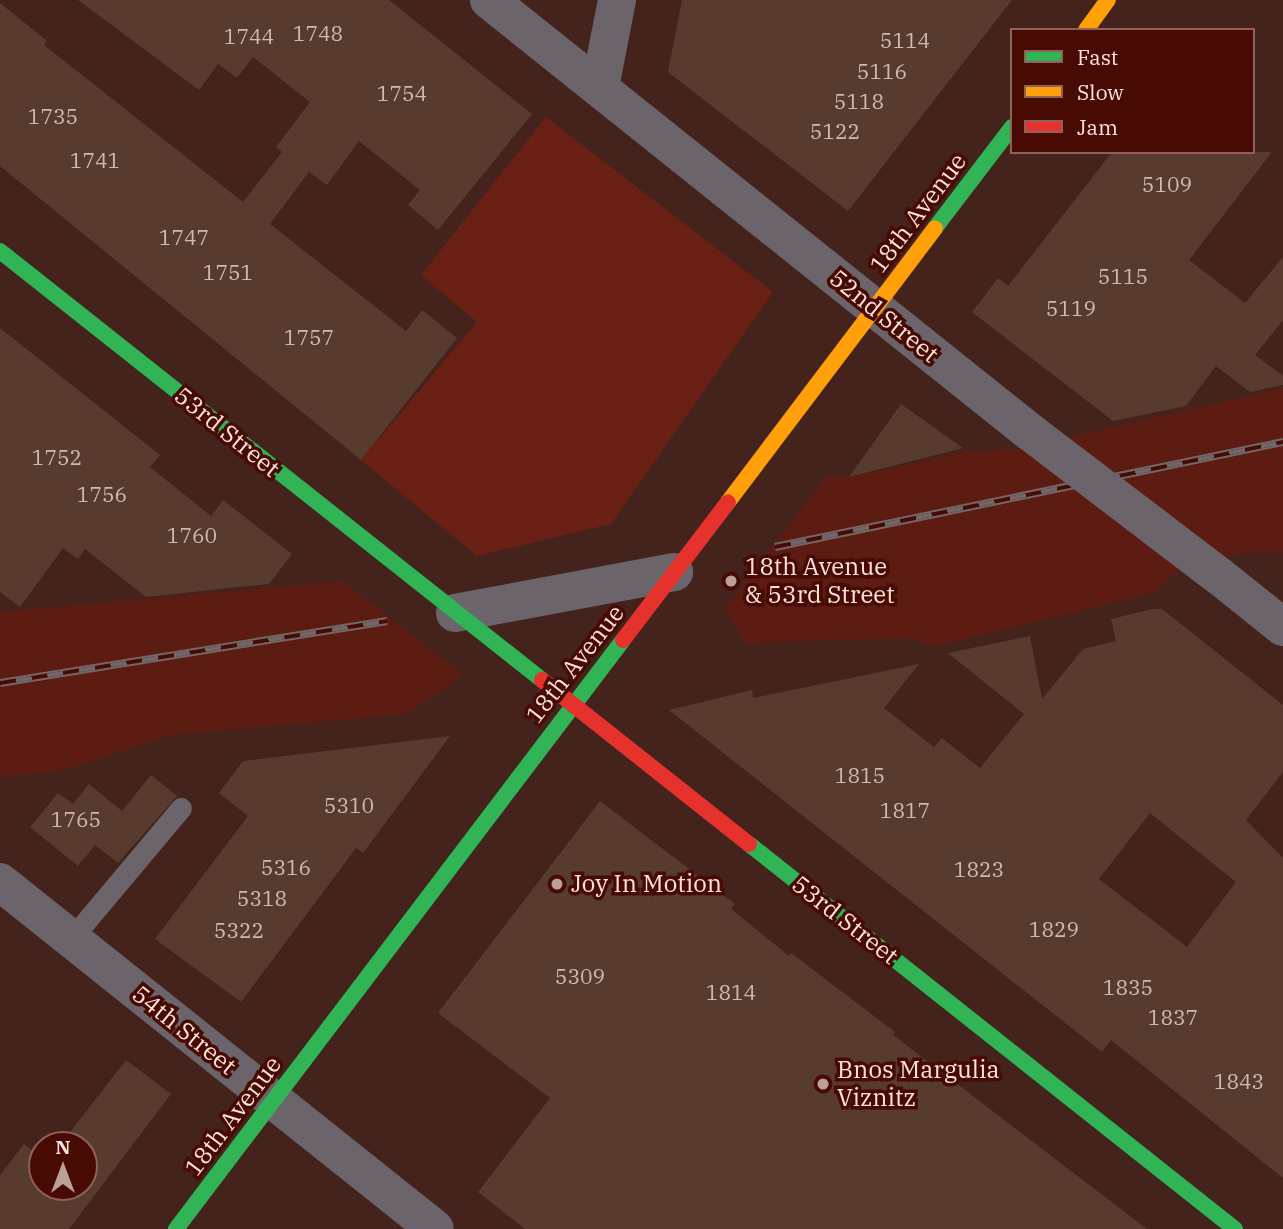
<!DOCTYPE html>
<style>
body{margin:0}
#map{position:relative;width:1283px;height:1229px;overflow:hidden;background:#44231d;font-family:"IBM Plex Serif",serif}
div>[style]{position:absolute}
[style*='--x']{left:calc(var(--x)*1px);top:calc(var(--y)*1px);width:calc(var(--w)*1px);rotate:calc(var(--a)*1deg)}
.built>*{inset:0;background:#5c1c12}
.green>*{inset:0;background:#6a2014}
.building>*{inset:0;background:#583b2f}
.lane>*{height:21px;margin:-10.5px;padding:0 10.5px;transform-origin:10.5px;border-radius:10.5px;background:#6b646a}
.street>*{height:38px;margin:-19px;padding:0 19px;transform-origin:19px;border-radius:19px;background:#6b646a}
.fast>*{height:16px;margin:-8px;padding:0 8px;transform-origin:8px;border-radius:8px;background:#30b455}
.slow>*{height:16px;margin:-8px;padding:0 8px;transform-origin:8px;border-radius:8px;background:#ff9f0a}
.jam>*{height:16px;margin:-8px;padding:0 8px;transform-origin:8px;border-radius:8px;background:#e5322d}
.rail>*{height:8px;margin-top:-4px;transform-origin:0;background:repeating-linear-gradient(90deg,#480b03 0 16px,#726668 0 32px);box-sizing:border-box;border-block:2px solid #726668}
.street-bridge>*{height:38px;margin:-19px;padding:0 19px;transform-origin:19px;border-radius:19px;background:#6b646a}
.dots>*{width:19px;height:19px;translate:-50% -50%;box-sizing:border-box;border:4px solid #480b03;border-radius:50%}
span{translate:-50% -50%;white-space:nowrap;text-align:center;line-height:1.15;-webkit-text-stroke:7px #480b03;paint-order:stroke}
.number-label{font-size:21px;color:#d2b8b2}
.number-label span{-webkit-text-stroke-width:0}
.street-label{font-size:24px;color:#fae2dd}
.poi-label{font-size:24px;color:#fae2dd}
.left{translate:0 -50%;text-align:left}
.legend{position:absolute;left:1010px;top:28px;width:245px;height:126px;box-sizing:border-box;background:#480b03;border:2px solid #8f615a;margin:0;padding:9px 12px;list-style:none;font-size:21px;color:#fae2dd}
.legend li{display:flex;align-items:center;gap:14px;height:35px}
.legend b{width:35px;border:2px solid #8f615a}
.north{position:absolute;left:28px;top:1131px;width:70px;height:70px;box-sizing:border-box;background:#480b03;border:2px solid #8f615a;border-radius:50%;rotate:0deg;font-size:19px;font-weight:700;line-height:28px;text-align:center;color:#fae2dd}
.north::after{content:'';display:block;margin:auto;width:24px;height:32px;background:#ba9f9a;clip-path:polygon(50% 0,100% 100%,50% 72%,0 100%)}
</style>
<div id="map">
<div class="built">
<i style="clip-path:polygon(1283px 388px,1283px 552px,1242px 553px,1171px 575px,1154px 593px,936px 646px,907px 638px,745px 643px,725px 609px,826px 477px,849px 477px,969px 451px,1019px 449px)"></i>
<i style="clip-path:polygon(343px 581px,463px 675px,407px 714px,170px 735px,68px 769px,0 778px,0 612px)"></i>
</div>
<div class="green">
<i style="clip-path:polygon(546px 117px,773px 292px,611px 524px,477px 556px,361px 460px,477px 322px,421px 275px)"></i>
</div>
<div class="building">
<i style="clip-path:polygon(78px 0,389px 0,532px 114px,438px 230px,408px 205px,420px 190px,359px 141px,327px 185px,309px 172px,270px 224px,406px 331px,422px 310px,457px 338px,361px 460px,0 166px,0 3px,47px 41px,44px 45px,243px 202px,282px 152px,276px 147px,310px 102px,253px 57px,237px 78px,218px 64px,199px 90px)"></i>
<i style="clip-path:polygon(682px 0,1012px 0,848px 211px,668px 72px)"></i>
<i style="clip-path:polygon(1112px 152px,1272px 152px,1189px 260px,1245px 303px,1283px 257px,1283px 320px,1255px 355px,1283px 376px,1283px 385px,1250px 392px,1216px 366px,1186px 406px,1113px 421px,972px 312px,998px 278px,1008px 286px)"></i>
<i style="clip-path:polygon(0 328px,160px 455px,150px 467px,211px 516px,223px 500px,292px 554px,269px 584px,146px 597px,85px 549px,78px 559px,63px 548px,20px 607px,0 592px)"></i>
<i style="clip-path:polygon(901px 404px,963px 448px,849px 477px)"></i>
<i style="clip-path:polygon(evenodd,1152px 609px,1162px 609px,1283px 705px,1283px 772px,1246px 820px,1283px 858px,1283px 1178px,1111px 1040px,1102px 1052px,669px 710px,752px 690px,753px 698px,919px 664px,884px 708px,934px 747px,942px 738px,980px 768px,1024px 714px,948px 653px,1030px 636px,1042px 699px,1083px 649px,1116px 641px,1111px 619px,1152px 609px,1150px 813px,1236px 882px,1187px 947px,1099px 879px,1150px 813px)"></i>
<i style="clip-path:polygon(450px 736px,363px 853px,356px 848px,241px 1002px,155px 939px,248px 816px,219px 793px,243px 761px)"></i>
<i style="clip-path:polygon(151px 775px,177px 796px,118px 863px,95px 845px,78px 866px,30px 827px,58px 793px,73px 804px,89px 784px,122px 811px)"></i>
<i style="clip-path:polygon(600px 801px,735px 904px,731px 909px,789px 956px,791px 953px,895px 1032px,893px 1035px,1147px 1229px,525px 1229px,478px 1192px,550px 1098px,438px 1013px)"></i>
<i style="clip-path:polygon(126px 1060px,171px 1094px,69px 1229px,0 1229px,0 1175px,24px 1144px,42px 1158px,42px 1187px,84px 1187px,84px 1145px,60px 1145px)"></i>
</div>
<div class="lane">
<i style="--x:71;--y:939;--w:171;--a:-50"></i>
</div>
<div class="street">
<i style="--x:489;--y:0;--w:692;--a:38.61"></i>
<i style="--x:600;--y:87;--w:89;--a:-78.9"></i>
<i style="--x:1218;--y:575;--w:83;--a:38.7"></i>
<i style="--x:455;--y:613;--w:223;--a:-10.6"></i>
<i style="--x:0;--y:882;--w:556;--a:38.58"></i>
</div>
<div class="fast">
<i style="--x:935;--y:228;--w:127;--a:-52.7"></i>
<i style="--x:0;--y:251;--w:691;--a:38.36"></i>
<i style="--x:749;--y:844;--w:620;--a:38.39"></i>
<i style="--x:176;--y:1229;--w:739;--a:-52.8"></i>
</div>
<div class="slow">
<i style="--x:1086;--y:30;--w:37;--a:-54"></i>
<i style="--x:728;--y:502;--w:343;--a:-52.9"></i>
</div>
<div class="jam">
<i style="--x:623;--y:640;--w:173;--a:-52.7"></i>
<i style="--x:542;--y:680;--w:264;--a:38.4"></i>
</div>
<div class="rail">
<i style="--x:775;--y:547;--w:519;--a:-11.68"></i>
<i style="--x:0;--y:683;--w:392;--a:-9.1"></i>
</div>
<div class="street-bridge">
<i style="--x:1030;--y:432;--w:236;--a:37.3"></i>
</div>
<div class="dots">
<i style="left:731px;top:581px;background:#ba9f9a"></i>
<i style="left:557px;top:884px;background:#ba9f9a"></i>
<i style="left:823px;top:1084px;background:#ba9f9a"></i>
</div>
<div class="number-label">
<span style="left:318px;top:33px">1748</span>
<span style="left:249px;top:36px">1744</span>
<span style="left:905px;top:40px">5114</span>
<span style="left:882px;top:71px">5116</span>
<span style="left:402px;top:93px">1754</span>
<span style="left:859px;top:101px">5118</span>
<span style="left:53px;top:116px">1735</span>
<span style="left:835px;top:131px">5122</span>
<span style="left:95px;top:160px">1741</span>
<span style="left:1167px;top:184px">5109</span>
<span style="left:184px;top:237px">1747</span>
<span style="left:228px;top:272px">1751</span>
<span style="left:1123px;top:276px">5115</span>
<span style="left:1071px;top:308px">5119</span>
<span style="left:309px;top:337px">1757</span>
<span style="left:57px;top:457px">1752</span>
<span style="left:102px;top:494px">1756</span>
<span style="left:192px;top:535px">1760</span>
<span style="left:860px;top:775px">1815</span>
<span style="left:349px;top:805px">5310</span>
<span style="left:905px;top:810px">1817</span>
<span style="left:76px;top:819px">1765</span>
<span style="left:286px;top:867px">5316</span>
<span style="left:979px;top:869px">1823</span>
<span style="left:262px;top:898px">5318</span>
<span style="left:1054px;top:929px">1829</span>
<span style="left:239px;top:930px">5322</span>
<span style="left:580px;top:976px">5309</span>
<span style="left:1128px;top:987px">1835</span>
<span style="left:731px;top:992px">1814</span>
<span style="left:1173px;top:1017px">1837</span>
<span style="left:1239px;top:1081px">1843</span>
</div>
<div class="street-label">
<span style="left:918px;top:213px;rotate:-53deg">18th Avenue</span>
<span style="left:884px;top:316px;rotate:39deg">52nd Street</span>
<span style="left:227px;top:432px;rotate:39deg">53rd Street</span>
<span style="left:575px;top:664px;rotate:-52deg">18th Avenue</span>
<span style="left:845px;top:920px;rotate:38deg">53rd Street</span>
<span style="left:184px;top:1030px;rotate:39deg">54th Street</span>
<span style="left:233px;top:1116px;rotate:-53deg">18th Avenue</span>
</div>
<div class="poi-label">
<span class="left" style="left:745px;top:581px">18th Avenue<br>&amp; 53rd Street</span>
<span class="left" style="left:571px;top:884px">Joy In Motion</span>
<span class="left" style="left:837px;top:1084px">Bnos Margulia<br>Viznitz</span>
</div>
<ul class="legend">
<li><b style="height:9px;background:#30b455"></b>Fast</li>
<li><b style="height:9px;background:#ff9f0a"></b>Slow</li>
<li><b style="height:9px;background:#e5322d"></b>Jam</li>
</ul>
<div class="north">N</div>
</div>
